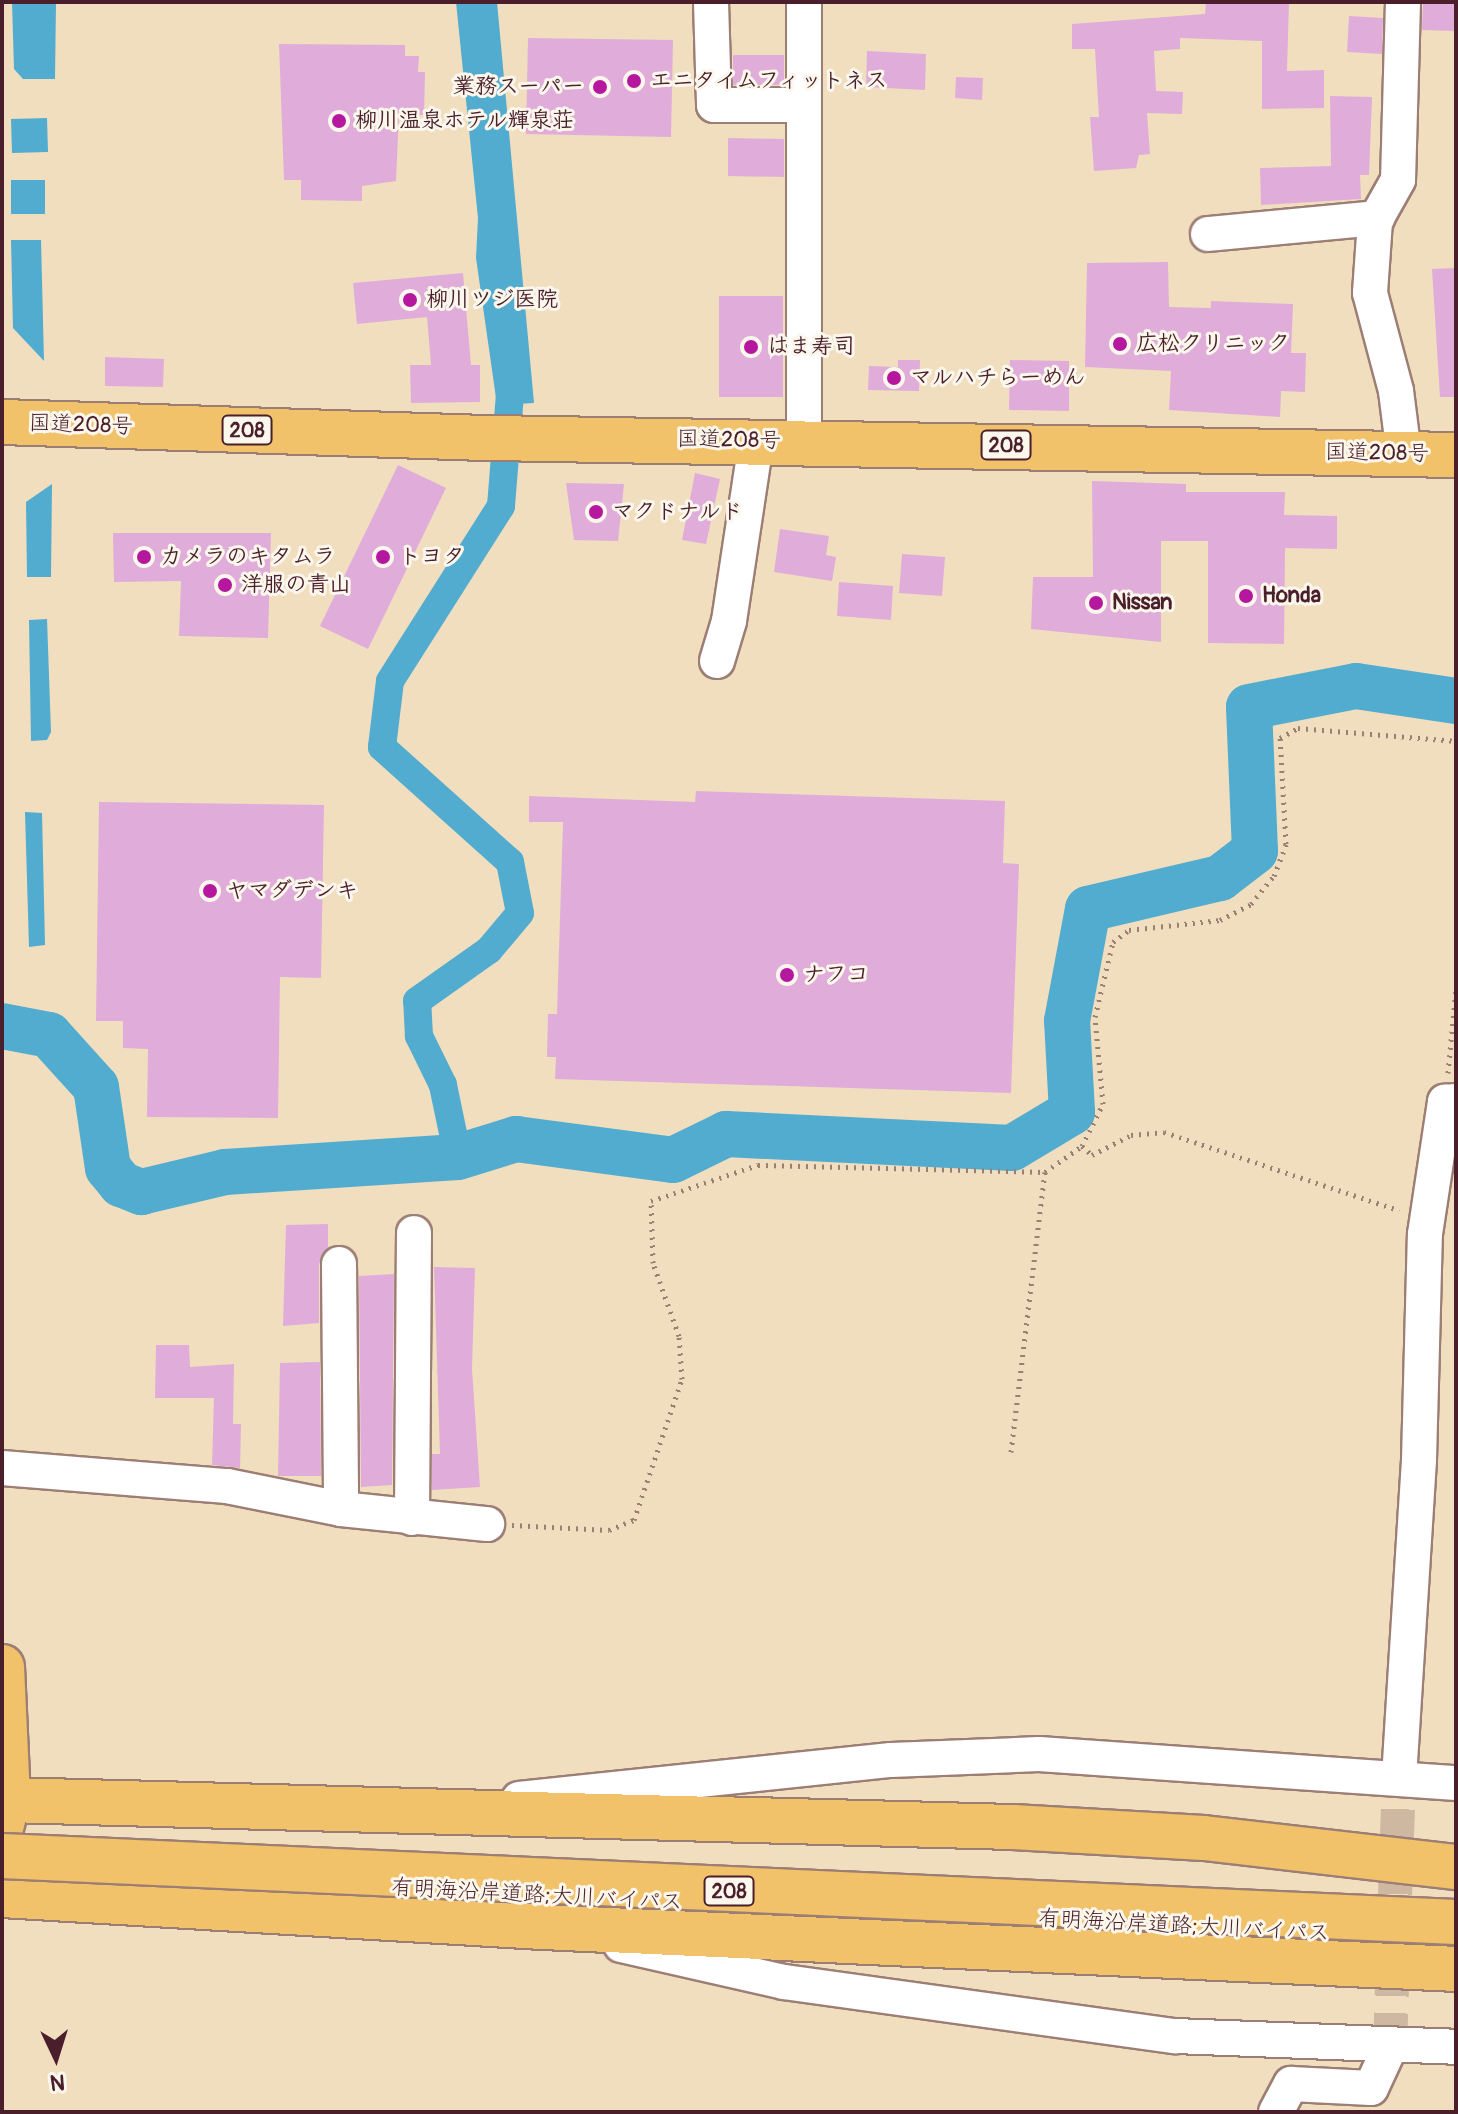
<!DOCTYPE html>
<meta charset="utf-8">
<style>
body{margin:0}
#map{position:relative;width:1458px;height:2114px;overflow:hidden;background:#f0debf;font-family:Pangolin,"Klee One",sans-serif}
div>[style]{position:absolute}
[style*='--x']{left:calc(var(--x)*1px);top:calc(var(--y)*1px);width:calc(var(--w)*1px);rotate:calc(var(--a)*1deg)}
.water>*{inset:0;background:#51accf}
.canal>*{height:28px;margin:-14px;padding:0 14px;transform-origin:14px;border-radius:14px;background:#51accf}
.river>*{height:46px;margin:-23px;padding:0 23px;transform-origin:23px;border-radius:23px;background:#51accf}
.building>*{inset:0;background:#e0adda}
.minor-tunnel>*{height:34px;margin-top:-17px;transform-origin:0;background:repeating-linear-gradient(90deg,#cfb8a1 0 34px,transparent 0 51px)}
.path>*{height:5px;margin-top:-2.5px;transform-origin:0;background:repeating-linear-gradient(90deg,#9d7e75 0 2px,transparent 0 8px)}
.roads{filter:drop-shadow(2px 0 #9d7e75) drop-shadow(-2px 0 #9d7e75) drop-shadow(0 2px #9d7e75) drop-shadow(0 -2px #9d7e75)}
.minor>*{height:34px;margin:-17px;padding:0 17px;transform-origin:17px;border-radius:17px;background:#fff}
.highway>*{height:44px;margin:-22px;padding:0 22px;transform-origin:22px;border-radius:22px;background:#f2c26a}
.bridges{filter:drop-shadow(2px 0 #9d7e75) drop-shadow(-2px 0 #9d7e75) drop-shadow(0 2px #9d7e75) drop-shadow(0 -2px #9d7e75)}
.highway-bridge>*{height:44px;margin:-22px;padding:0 22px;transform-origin:22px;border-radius:22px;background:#f2c26a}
.dots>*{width:22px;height:22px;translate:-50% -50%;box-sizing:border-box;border:4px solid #fbf7ec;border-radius:50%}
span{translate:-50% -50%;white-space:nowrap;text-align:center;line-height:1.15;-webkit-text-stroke:6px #fbf7ec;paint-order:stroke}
.shield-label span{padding:2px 6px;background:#fbf7ec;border:2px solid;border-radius:6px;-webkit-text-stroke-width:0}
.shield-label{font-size:20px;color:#4a1f2b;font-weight:700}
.poi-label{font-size:22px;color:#4a1f2b;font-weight:700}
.left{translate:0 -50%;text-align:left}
.right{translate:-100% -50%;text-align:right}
.street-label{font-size:22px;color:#4a1f2b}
.frame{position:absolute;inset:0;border:4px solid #4a1f2b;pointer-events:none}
.north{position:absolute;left:16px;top:2018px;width:80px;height:80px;-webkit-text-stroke:6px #fbf7ec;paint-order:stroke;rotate:176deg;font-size:22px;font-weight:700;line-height:32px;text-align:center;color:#4a1f2b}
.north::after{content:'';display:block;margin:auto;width:28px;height:36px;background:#4a1f2b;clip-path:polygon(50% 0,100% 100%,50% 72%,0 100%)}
</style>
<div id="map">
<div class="water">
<i style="clip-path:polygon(12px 2px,56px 2px,55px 79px,23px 79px,14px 69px)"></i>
<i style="clip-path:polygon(456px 2px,497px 2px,534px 403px,497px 405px,476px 258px,478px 218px)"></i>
<i style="clip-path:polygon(47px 118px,48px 152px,12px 153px,11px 119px)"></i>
<i style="clip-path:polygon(11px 180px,45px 180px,45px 214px,11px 214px)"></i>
<i style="clip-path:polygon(11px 240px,41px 240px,44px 361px,13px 328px)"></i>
<i style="clip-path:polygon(52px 484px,51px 577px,27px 577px,26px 502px)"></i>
<i style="clip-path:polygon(47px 619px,51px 732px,47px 740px,31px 741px,29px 620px)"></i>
<i style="clip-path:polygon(25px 812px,42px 813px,45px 945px,29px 947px)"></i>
</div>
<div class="canal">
<i style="--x:458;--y:1157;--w:74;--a:-101.8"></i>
<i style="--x:443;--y:1085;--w:55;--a:-116.1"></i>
<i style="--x:419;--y:1036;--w:35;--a:-93"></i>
<i style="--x:417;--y:1001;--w:88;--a:-35.3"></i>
<i style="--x:489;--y:950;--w:48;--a:-50"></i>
<i style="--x:520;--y:913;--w:52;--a:-101.1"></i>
<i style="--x:510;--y:862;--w:172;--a:-138.1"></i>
<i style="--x:382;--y:747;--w:66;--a:-83.1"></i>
<i style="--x:390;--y:681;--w:207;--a:-57.6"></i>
<i style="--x:501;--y:506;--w:138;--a:-85.4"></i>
</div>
<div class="river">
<i style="--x:2;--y:1026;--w:48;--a:10.8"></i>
<i style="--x:49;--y:1035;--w:70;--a:47.9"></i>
<i style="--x:96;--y:1087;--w:82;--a:81.6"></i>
<i style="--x:108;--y:1168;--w:21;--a:51"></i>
<i style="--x:121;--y:1184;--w:22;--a:22"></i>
<i style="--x:141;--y:1192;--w:86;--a:-13.4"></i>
<i style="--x:225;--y:1172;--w:233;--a:-3.7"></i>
<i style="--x:458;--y:1157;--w:61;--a:-17.2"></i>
<i style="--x:516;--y:1139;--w:158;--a:7.6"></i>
<i style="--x:673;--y:1160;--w:59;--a:-26.1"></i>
<i style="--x:726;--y:1134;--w:286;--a:2.8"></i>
<i style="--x:1012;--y:1148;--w:70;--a:-31"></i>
<i style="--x:1072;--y:1112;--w:91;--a:-93.1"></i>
<i style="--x:1067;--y:1021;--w:114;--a:-79.4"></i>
<i style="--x:1088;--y:909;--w:136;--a:-13.2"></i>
<i style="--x:1220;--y:878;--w:44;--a:-37.6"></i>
<i style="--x:1255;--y:851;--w:144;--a:-92.4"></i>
<i style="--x:1249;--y:707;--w:109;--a:-11.1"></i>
<i style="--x:1356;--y:686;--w:101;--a:8.5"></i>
</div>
<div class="building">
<i style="clip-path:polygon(1206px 2px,1289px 2px,1287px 71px,1324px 70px,1324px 108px,1262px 109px,1262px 41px,1180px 38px,1180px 49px,1154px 51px,1156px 91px,1183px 92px,1182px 114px,1147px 113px,1150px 154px,1139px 155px,1136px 168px,1094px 171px,1090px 117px,1099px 117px,1095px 49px,1072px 49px,1072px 24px,1205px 14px)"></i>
<i style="clip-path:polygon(1423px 2px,1456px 2px,1456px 31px,1422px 30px)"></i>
<i style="clip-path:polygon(1349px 16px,1383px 18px,1382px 54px,1347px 52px)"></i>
<i style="clip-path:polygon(528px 38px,673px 40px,671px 137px,526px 134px)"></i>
<i style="clip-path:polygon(279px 44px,405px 45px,405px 56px,419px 56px,418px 72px,425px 72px,424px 115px,399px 114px,396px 181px,362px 186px,362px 201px,301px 200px,301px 180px,284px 180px)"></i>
<i style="clip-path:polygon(867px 51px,926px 54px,925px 90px,866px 87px)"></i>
<i style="clip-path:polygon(733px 55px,784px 55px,784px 85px,733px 85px)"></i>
<i style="clip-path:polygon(956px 77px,983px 78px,982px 100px,955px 98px)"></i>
<i style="clip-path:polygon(1330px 96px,1372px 97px,1369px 175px,1360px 175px,1361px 199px,1261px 205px,1260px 168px,1331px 166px)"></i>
<i style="clip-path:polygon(728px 138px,784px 139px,784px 177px,728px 176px)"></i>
<i style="clip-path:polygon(1168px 262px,1169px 307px,1211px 308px,1211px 301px,1293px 304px,1291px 353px,1306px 353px,1305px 392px,1281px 391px,1280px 417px,1169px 410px,1171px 371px,1085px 367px,1087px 263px)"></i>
<i style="clip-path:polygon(1456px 268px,1456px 397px,1440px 397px,1432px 269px)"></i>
<i style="clip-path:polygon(463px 273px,471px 365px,480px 365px,480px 402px,411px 403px,410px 365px,431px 365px,427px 317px,357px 324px,353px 283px)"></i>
<i style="clip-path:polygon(719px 296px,783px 296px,783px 397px,719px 397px)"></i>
<i style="clip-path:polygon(105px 357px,164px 359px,163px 387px,105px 386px)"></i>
<i style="clip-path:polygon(898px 360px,920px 360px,919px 391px,868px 390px,869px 366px,898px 367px)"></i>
<i style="clip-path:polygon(1010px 360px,1069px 361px,1069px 411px,1009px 410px)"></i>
<i style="clip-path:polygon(398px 465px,446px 488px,368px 649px,320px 626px)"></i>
<i style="clip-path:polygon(695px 473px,720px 479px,706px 544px,682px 540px)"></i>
<i style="clip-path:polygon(1092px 481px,1186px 484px,1186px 492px,1285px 492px,1284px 515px,1337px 516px,1337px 549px,1285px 548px,1284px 644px,1208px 643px,1208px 541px,1161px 541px,1161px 642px,1031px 629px,1033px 577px,1093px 577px)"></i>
<i style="clip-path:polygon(566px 483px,624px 484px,618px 541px,574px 540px)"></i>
<i style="clip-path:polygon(780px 529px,829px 536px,826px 555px,836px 557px,832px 581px,774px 572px)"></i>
<i style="clip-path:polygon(113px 533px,271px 533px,268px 638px,179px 636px,181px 581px,114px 582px)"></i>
<i style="clip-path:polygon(902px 554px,945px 557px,942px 596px,899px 593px)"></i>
<i style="clip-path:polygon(839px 582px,893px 586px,891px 620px,837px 616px)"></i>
<i style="clip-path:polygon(696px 791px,1005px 801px,1003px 863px,1019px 864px,1011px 1093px,555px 1079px,556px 1057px,547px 1057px,548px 1014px,557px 1014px,563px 822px,529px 822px,529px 796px,695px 802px)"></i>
<i style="clip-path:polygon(99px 802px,324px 805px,321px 978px,280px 977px,278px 1118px,147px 1117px,148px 1049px,123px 1048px,123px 1021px,96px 1021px)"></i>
<i style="clip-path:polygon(328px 1224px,328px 1247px,319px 1264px,319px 1323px,283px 1326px,286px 1225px)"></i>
<i style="clip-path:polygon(434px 1267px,475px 1268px,472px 1369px,480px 1487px,432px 1490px,432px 1454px,440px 1454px)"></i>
<i style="clip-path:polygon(394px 1274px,392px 1485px,361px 1487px,359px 1276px)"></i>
<i style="clip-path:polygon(156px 1345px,189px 1345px,190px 1367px,234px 1364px,233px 1424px,241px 1424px,240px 1468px,212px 1465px,214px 1398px,155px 1398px)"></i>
<i style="clip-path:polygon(320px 1362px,321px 1476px,278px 1476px,280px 1363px)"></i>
</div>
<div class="minor-tunnel">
<i style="--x:1390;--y:2047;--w:269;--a:-88.1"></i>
</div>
<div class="path">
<i style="--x:1448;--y:1073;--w:85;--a:-84.6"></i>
<i style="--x:1082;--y:1146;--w:13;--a:42"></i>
<i style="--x:1092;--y:1155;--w:44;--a:-27.1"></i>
<i style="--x:1131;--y:1135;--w:33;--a:-5"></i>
<i style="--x:1164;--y:1132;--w:248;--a:18.4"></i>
<i style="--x:1011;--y:1452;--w:282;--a:-83.1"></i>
<i style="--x:512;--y:1525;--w:97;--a:3"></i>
<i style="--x:609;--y:1530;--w:27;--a:-22"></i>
<i style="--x:634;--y:1520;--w:149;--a:-71.2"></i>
<i style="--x:682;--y:1379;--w:43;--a:-94"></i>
<i style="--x:679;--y:1336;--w:77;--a:-109.6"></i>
<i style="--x:653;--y:1263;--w:62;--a:-91.8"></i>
<i style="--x:651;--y:1201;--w:113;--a:-18.6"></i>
<i style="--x:758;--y:1165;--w:287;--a:1.4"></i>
<i style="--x:1045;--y:1172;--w:45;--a:-35.1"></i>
<i style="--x:1082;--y:1146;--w:47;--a:-63.4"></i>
<i style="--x:1103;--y:1104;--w:87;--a:-95.3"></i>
<i style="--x:1095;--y:1017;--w:77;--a:-76.5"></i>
<i style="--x:1113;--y:942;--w:20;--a:-37"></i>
<i style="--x:1129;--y:930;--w:92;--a:-6.3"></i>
<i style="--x:1220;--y:920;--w:35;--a:-27"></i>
<i style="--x:1251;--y:904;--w:36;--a:-51"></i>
<i style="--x:1274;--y:876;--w:34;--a:-69"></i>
<i style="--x:1286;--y:844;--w:106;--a:-93.2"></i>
<i style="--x:1280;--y:738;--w:21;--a:-29"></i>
<i style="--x:1298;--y:728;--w:159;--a:4.7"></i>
</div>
<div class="roads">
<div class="minor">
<i style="--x:711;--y:2;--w:103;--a:88.3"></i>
<i style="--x:714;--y:105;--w:90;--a:0"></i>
<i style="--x:1403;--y:2;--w:178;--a:91.6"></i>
<i style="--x:1398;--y:180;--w:47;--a:119.3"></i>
<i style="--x:1375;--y:221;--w:72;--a:94"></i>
<i style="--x:1370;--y:293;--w:101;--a:75.1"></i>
<i style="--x:1396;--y:391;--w:64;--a:82.8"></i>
<i style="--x:1208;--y:234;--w:170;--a:-5.4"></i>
<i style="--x:804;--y:441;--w:439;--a:-90"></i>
<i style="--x:717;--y:661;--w:42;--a:-73.3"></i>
<i style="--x:729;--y:621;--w:181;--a:-81.4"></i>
<i style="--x:339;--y:1264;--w:245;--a:89.5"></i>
<i style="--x:2;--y:1468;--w:226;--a:4.6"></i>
<i style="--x:227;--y:1486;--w:116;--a:11.4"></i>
<i style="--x:341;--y:1509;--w:147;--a:5.9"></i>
<i style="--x:412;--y:1518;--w:285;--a:-89.6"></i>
<i style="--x:1399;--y:1778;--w:319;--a:-86.4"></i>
<i style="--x:1419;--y:1460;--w:226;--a:-88.5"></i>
<i style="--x:1425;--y:1234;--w:134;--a:-81.4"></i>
<i style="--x:1445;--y:1102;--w:11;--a:-5"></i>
<i style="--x:519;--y:1799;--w:374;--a:-6"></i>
<i style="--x:891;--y:1760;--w:148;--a:-2.3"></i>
<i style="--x:1039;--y:1754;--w:418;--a:4"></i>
<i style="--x:621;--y:1945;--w:167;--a:12.8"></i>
<i style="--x:784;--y:1982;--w:395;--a:7.9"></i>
<i style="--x:1175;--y:2036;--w:281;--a:2.2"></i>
<i style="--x:1276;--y:2112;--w:32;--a:-62"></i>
<i style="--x:1291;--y:2084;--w:80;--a:2.9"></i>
<i style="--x:1371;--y:2088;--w:45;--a:-65.1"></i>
</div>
<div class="highway">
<i style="--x:2;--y:422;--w:490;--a:1.9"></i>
<i style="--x:492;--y:438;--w:964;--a:1.01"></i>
<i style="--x:2;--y:1667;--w:133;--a:87.4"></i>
<i style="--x:8;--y:1800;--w:25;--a:104"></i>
<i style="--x:8;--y:1800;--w:1005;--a:1.54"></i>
<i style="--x:1013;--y:1827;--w:191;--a:3.3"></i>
<i style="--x:1204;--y:1838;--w:254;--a:6.6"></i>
<i style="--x:2;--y:1895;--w:542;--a:3.39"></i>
<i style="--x:543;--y:1927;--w:914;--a:2.63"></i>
</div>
</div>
<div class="bridges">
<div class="highway-bridge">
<i style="--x:2;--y:1856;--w:1455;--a:2.6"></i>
</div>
</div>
<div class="dots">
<i style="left:634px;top:81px;background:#b5179e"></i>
<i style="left:600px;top:87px;background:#b5179e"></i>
<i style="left:339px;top:121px;background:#b5179e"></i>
<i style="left:410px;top:300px;background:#b5179e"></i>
<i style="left:1120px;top:344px;background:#b5179e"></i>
<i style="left:751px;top:347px;background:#b5179e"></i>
<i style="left:894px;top:378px;background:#b5179e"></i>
<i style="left:596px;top:512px;background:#b5179e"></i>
<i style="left:144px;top:557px;background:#b5179e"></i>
<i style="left:383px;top:557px;background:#b5179e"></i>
<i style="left:225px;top:585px;background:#b5179e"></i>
<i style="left:1246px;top:596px;background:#b5179e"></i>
<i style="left:1096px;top:603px;background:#b5179e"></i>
<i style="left:210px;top:891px;background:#b5179e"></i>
<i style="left:787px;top:975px;background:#b5179e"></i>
</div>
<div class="shield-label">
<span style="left:247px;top:430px">208</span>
<span style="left:1006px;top:445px">208</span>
<span style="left:729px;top:1891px">208</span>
</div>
<div class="poi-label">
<span class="left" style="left:650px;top:81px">エニタイムフィットネス</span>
<span class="right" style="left:584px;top:87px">業務スーパー</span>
<span class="left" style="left:355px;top:121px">柳川温泉ホテル輝泉荘</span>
<span class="left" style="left:426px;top:300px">柳川ツジ医院</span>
<span class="left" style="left:1136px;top:344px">広松クリニック</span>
<span class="left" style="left:767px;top:347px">はま寿司</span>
<span class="left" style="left:910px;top:378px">マルハチらーめん</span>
<span class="left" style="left:612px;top:512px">マクドナルド</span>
<span class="left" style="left:160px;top:557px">カメラのキタムラ</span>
<span class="left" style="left:399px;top:557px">トヨタ</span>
<span class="left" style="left:241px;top:585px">洋服の青山</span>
<span class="left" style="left:1262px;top:596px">Honda</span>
<span class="left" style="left:1112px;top:603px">Nissan</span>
<span class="left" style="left:226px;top:891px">ヤマダデンキ</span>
<span class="left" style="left:803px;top:975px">ナフコ</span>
</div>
<div class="street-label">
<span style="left:81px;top:425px;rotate:2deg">国道208号</span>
<span style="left:729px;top:440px;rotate:1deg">国道208号</span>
<span style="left:1377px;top:453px;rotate:1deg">国道208号</span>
<span style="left:537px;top:1895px;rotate:3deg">有明海沿岸道路;大川バイパス</span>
<span style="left:1184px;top:1926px;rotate:3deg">有明海沿岸道路;大川バイパス</span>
</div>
<div class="frame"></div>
<div class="north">N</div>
</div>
